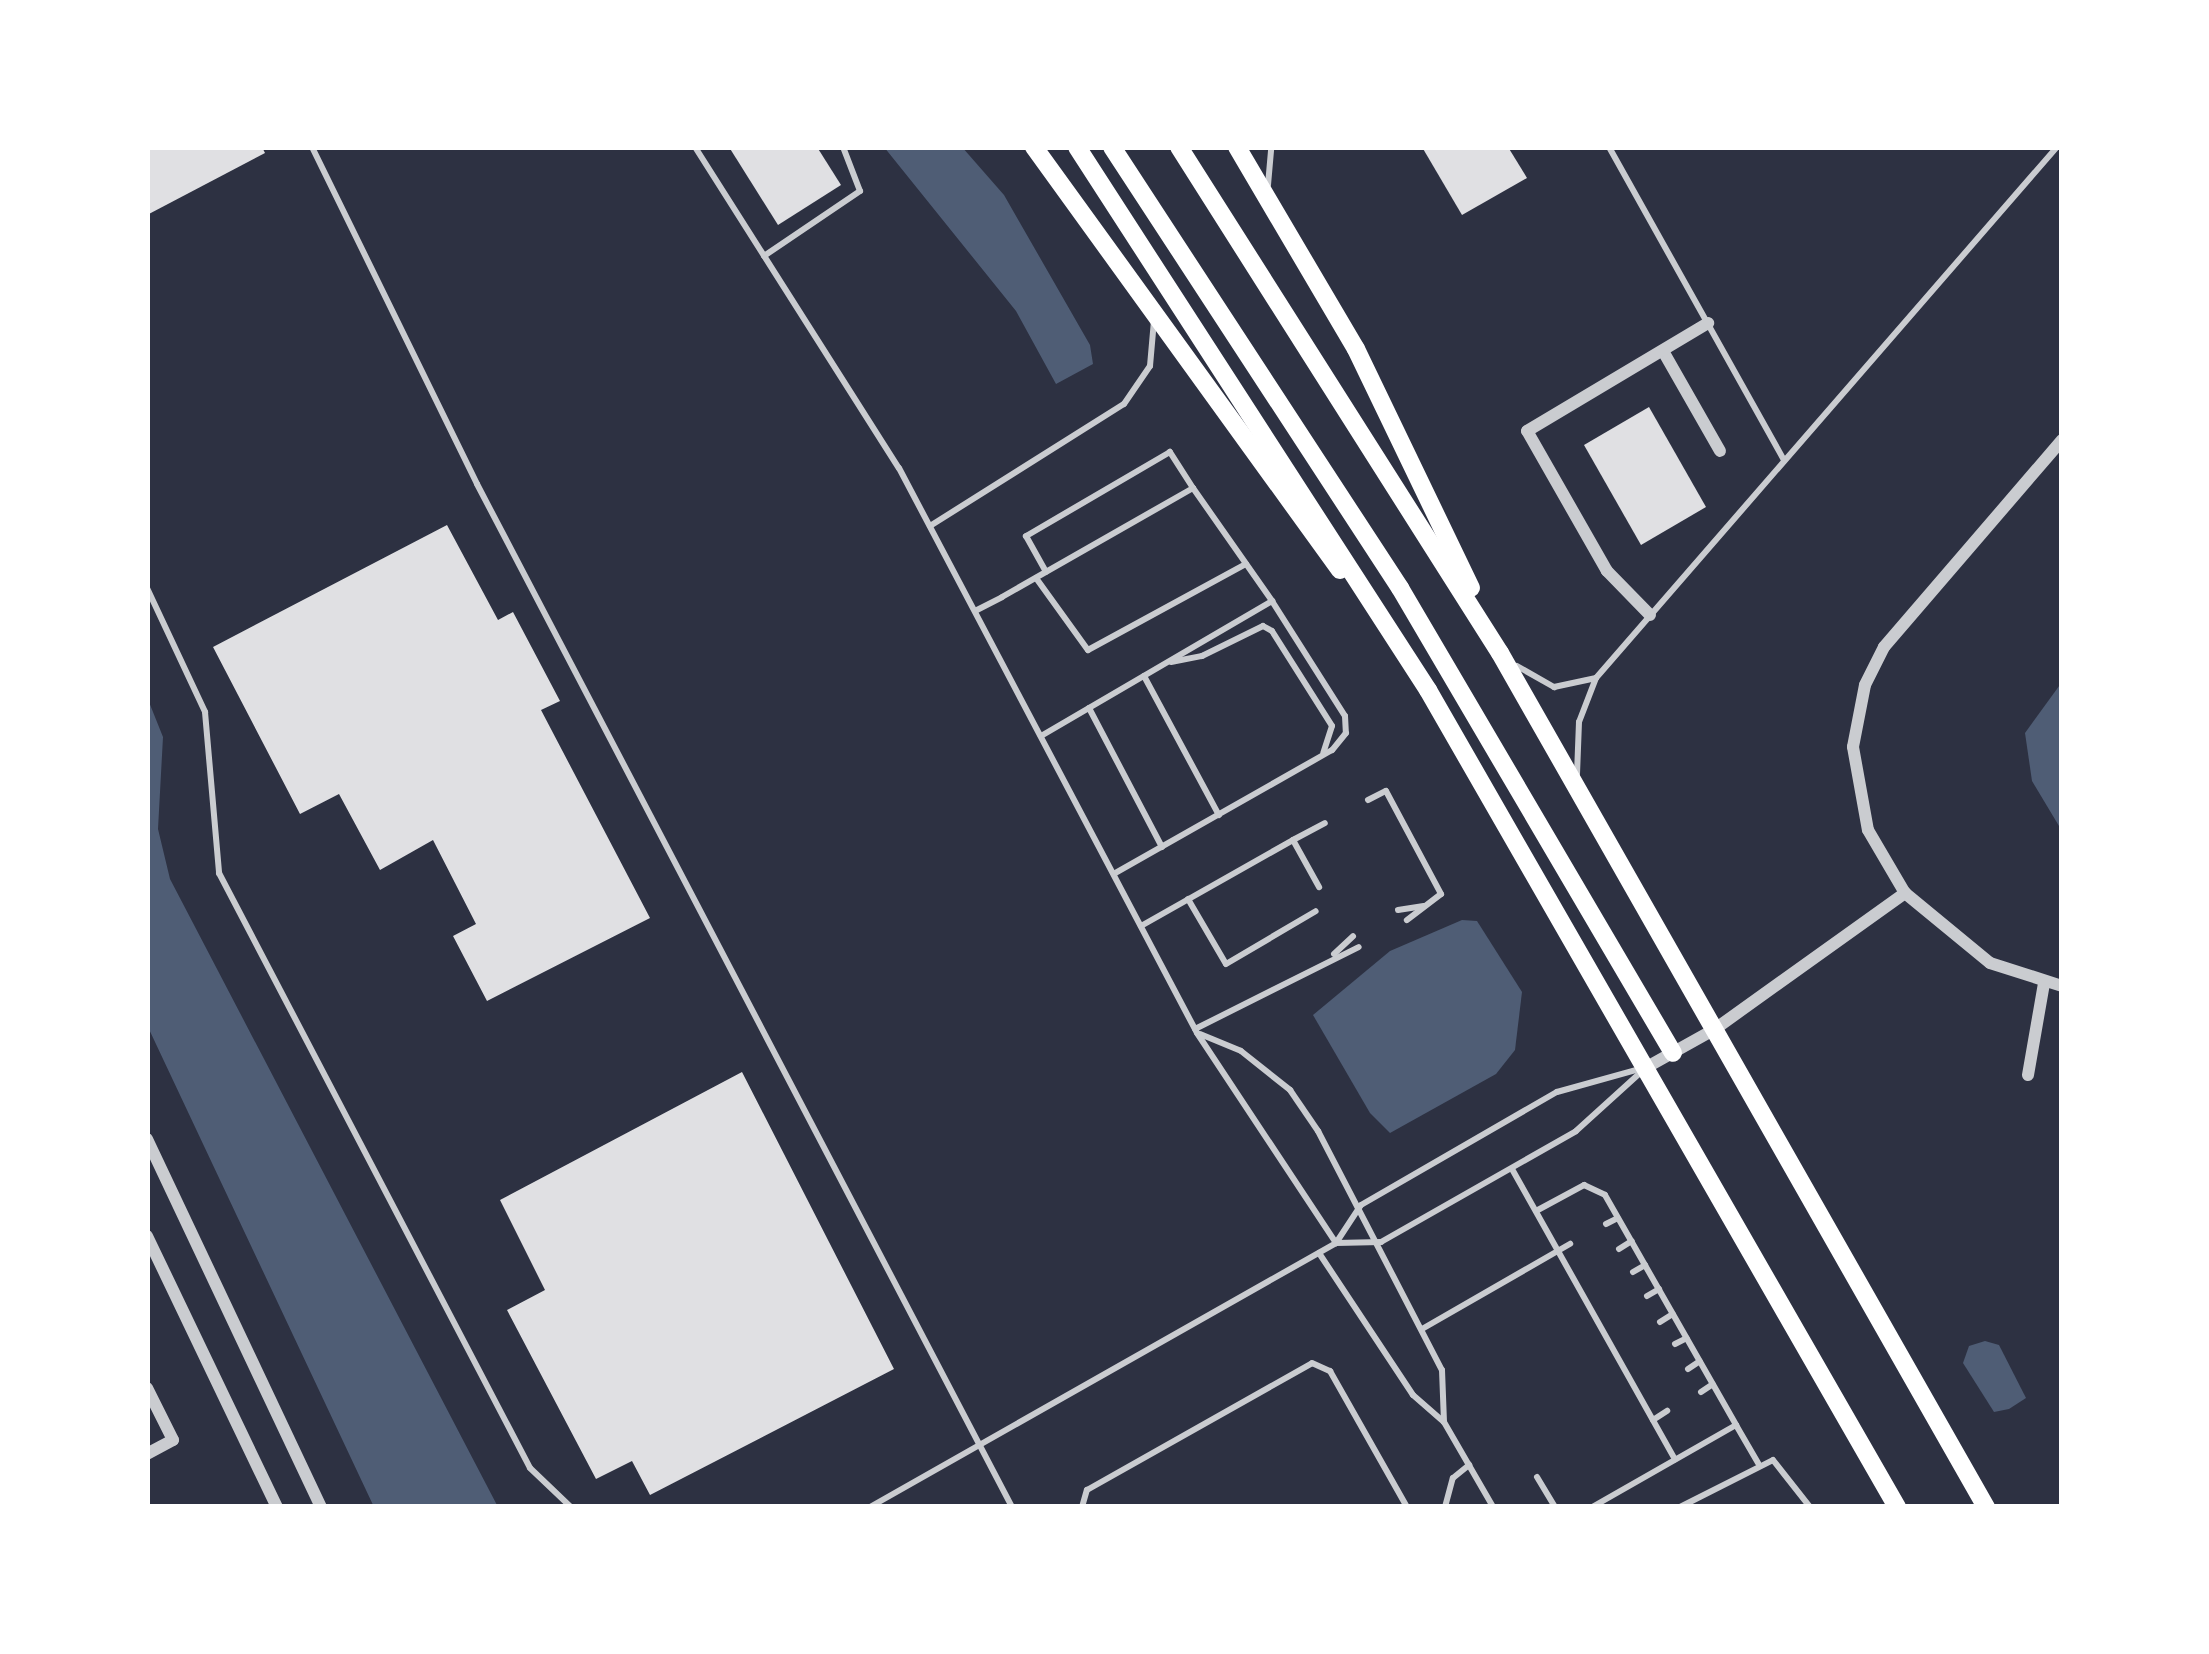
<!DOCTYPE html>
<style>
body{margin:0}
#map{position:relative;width:2209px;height:1654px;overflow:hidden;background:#2d3142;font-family:"Noto Sans",sans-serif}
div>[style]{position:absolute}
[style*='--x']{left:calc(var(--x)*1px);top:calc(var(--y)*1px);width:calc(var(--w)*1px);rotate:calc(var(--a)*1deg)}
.water>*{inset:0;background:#4f5d75}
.building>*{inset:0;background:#e0e0e3}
.service>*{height:6px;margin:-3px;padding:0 3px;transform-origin:3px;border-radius:3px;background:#caccd0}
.minor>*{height:12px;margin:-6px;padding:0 6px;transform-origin:6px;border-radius:6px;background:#caccd0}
.trunk>*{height:18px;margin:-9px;padding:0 9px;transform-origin:9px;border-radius:9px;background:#fff}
span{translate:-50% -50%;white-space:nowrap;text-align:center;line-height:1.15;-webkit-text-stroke:12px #fff;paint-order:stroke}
.frame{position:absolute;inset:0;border:150px solid #fff;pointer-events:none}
</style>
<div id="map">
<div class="water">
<i style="clip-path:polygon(884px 147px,962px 147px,1004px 195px,1090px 345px,1093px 364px,1056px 384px,1016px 311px)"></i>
<i style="clip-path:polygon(2062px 682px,2062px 831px,2032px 781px,2025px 733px)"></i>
<i style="clip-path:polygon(147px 697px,163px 737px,158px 829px,170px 879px,498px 1507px,374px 1507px,147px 1025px)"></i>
<i style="clip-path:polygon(1462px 920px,1477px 921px,1522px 992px,1515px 1050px,1496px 1074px,1390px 1133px,1370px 1113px,1313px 1015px,1390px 951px)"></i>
<i style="clip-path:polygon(1985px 1341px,1999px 1345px,2026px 1398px,2009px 1409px,1994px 1412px,1963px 1363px,1969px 1346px)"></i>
</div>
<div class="building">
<i style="clip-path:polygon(147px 147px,262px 147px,265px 153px,147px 215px)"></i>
<i style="clip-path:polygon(729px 147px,817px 147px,841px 185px,778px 225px)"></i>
<i style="clip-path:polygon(1422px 147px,1508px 147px,1527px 178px,1462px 215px)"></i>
<i style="clip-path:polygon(1649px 407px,1706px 507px,1641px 545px,1584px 445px)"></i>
<i style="clip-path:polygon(447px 525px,498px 620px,513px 612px,560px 701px,541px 710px,650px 918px,487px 1001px,453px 936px,476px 924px,433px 840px,380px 870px,339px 794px,300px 814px,213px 647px)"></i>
<i style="clip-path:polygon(742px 1072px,894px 1369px,650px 1495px,632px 1461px,596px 1479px,507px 1310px,545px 1290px,500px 1200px)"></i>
</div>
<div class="service">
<i style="--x:312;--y:147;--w:375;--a:63.9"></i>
<i style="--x:477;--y:484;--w:1154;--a:62.39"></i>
<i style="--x:695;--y:147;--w:380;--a:57.6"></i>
<i style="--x:899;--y:468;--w:639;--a:62.19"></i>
<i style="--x:1197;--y:1033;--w:252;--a:56.5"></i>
<i style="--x:1609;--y:147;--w:359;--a:60.8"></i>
<i style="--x:1268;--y:185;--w:38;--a:-85"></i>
<i style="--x:764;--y:256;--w:116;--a:-34.1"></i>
<i style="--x:860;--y:191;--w:47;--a:-111.1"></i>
<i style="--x:1193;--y:488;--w:138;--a:55"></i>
<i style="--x:930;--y:526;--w:229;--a:-32.2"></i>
<i style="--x:1124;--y:404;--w:46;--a:-55.6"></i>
<i style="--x:1150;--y:366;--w:46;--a:-85"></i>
<i style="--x:1036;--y:578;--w:89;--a:54.2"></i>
<i style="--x:1088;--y:650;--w:180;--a:-28.6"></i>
<i style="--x:147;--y:588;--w:137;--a:64.9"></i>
<i style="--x:205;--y:712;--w:162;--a:85"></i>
<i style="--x:219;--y:873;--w:671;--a:62.4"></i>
<i style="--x:530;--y:1468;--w:57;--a:43.6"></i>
<i style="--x:975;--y:611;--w:30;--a:-27"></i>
<i style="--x:1002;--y:597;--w:220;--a:-29.7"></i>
<i style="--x:1193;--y:488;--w:43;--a:-122.6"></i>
<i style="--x:1170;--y:452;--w:167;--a:149.7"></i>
<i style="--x:1026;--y:536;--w:41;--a:60.9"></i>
<i style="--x:1171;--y:662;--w:32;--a:-11"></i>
<i style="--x:1202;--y:656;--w:68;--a:-26.2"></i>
<i style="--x:1263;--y:626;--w:10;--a:29"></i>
<i style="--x:1272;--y:631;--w:112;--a:57.7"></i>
<i style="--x:1332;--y:726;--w:28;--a:108"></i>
<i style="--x:1517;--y:666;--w:43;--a:29.6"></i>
<i style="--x:1554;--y:687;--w:43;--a:-12.1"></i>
<i style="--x:1144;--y:676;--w:158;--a:61.7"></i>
<i style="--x:1089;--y:708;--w:157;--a:62.3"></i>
<i style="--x:1041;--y:736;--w:268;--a:-30.3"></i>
<i style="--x:1272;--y:601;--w:136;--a:57.6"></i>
<i style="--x:1345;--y:716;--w:17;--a:87"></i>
<i style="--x:1346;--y:733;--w:22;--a:129"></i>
<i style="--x:1332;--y:750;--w:251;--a:150.4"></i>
<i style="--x:1577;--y:774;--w:52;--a:-87.8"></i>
<i style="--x:1579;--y:722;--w:47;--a:-68.9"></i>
<i style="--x:1596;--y:678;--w:703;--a:-49.04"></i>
<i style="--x:1368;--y:800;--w:20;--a:-27"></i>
<i style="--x:1386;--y:791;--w:117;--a:61.9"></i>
<i style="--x:1441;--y:894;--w:43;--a:142.6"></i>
<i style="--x:1293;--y:840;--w:36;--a:-28"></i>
<i style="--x:1188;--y:899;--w:75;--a:59.7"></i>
<i style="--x:1226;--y:964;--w:104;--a:-30.5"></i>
<i style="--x:1398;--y:910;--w:26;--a:-9"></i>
<i style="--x:1141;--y:926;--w:175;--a:-29.5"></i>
<i style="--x:1293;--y:840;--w:54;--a:61"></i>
<i style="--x:1334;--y:954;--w:26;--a:-43"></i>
<i style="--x:1195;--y:1029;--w:183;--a:-26.6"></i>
<i style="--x:1200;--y:1034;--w:44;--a:22.5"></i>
<i style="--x:1241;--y:1051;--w:63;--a:38.5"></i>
<i style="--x:1290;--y:1090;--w:50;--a:55.7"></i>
<i style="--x:1318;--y:1131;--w:269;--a:62.6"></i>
<i style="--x:1442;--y:1370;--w:52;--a:87.8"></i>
<i style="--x:1512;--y:1169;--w:333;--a:60.7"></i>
<i style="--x:1536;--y:1211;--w:55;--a:-28.4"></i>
<i style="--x:1584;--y:1185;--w:23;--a:25"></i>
<i style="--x:1605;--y:1195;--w:265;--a:60.3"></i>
<i style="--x:1736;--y:1425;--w:166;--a:150.3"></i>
<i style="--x:1606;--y:1224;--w:13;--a:-27"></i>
<i style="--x:1336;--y:1243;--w:45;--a:-1.3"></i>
<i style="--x:1381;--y:1242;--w:224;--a:-29.6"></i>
<i style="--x:1576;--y:1131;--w:86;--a:-42.2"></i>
<i style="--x:1619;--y:1249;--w:15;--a:-32"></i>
<i style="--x:1319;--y:1253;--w:170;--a:56.5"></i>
<i style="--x:1413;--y:1395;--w:41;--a:41.1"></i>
<i style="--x:1444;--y:1422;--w:98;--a:60"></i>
<i style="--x:1633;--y:1272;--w:14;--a:-30"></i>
<i style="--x:1647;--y:1296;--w:14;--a:-30"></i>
<i style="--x:1660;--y:1322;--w:15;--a:-32"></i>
<i style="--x:1422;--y:1329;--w:171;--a:-29.9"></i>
<i style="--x:1675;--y:1344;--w:13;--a:-27"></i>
<i style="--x:1688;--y:1369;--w:14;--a:-34"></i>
<i style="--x:1701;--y:1392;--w:14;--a:-34"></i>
<i style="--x:1653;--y:1420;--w:17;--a:-33"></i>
<i style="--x:1736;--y:1425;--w:44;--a:59.9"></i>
<i style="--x:1537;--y:1477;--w:35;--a:59"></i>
<i style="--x:870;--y:1507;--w:536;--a:-29.53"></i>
<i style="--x:1336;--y:1243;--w:45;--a:-56.7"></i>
<i style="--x:1361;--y:1205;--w:226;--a:-30"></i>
<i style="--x:1557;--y:1092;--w:89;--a:-15.6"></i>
<i style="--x:1082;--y:1507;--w:18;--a:-74"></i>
<i style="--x:1087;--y:1490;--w:258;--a:-29.4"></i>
<i style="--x:1312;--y:1363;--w:20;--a:24"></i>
<i style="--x:1330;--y:1371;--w:156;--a:60.5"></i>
<i style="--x:1445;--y:1507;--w:30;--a:-75"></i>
<i style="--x:1453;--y:1478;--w:21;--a:-39"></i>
<i style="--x:1680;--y:1507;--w:104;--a:-26.8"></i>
<i style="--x:1773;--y:1460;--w:60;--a:51.8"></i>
</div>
<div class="minor">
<i style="--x:1663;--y:351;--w:115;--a:60.3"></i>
<i style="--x:2062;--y:440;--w:273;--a:130.7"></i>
<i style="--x:1884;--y:647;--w:42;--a:116.6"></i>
<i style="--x:1865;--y:685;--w:63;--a:101"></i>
<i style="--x:1853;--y:747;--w:84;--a:79.8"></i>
<i style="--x:1868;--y:830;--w:73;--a:59.6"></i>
<i style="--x:1905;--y:893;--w:110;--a:39.5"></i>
<i style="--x:1990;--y:963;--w:76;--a:17.7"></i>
<i style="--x:1650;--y:615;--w:62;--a:-134.3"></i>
<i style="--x:1607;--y:571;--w:161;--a:-119.7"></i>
<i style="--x:1527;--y:431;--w:211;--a:-30.8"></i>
<i style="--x:1647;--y:1067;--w:78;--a:-29.2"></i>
<i style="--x:1715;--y:1029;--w:234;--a:-35.6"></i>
<i style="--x:2028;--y:1075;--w:93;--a:-80.1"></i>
<i style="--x:147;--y:1139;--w:407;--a:64.7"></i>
<i style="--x:147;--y:1236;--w:301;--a:64.4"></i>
<i style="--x:147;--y:1388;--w:58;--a:63.4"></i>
<i style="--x:173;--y:1440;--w:30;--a:152"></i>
</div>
<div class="trunk">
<i style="--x:1034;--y:147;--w:522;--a:54.12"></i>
<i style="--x:1077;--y:147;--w:647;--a:57.12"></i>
<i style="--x:1428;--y:690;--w:942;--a:60.14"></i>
<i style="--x:1112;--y:147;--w:527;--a:56.85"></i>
<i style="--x:1400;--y:588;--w:539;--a:59.58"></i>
<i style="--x:1179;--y:147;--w:599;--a:57.61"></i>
<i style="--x:1500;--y:653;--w:983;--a:60.36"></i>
<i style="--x:1237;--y:147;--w:234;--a:59.5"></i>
<i style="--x:1356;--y:349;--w:265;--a:64.3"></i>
</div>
<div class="frame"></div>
</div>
